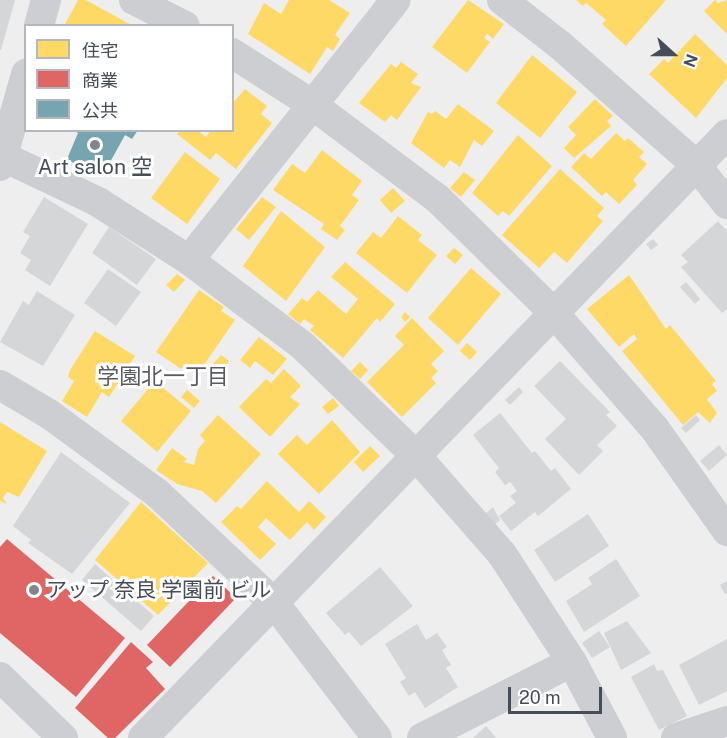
<!DOCTYPE html>
<meta charset="utf-8">
<style>
body{margin:0}
#map{position:relative;width:727px;height:738px;overflow:hidden;background:#eee;font-family:"Public Sans","Noto Sans JP",sans-serif}
div>[style]{position:absolute}
[style*='--x']{left:calc(var(--x)*1px);top:calc(var(--y)*1px);width:calc(var(--w)*1px);rotate:calc(var(--a)*1deg)}
.homes>*{inset:0;background:#ffd966}
.shops>*{inset:0;background:#e06666}
.public>*{inset:0;background:#76a5af}
.building>*{inset:0;background:#d5d6d8}
.minor>*{height:30px;margin:-15px;padding:0 15px;transform-origin:15px;border-radius:15px;background:#ccced1}
.dots>*{width:16px;height:16px;translate:-50% -50%;box-sizing:border-box;border:3px solid #fff;border-radius:50%}
span{translate:-50% -50%;white-space:nowrap;text-align:center;line-height:1.15;-webkit-text-stroke:6px #fff;paint-order:stroke}
.poi-label{font-size:21px;color:#464c58}
.left{translate:0 -50%;text-align:left}
.neighbourhood-label{font-size:22px;color:#5a5c61}
.legend{position:absolute;left:24px;top:24px;width:210px;height:108px;box-sizing:border-box;background:#fff;border:2px solid #b5b7bc;margin:0;padding:8px 10px;list-style:none;font-size:18px;color:#464c58}
.legend li{display:flex;align-items:center;gap:12px;height:30px}
.legend b{width:30px;border:2px solid #b5b7bc}
.north{position:absolute;left:643px;top:24px;width:60px;height:60px;-webkit-text-stroke:4px #fff;paint-order:stroke;rotate:111deg;font-size:16px;font-weight:700;line-height:24px;text-align:center;color:#464c58}
.north::after{content:'';display:block;margin:auto;width:21px;height:27px;background:#464c58;clip-path:polygon(50% 0,100% 100%,50% 72%,0 100%)}
.scale{position:absolute;left:508px;top:687px;width:94px;height:27px;box-sizing:border-box;border:3px solid #464c58;border-top:0;padding-left:8px;font-size:18px;line-height:21px;white-space:nowrap;color:#464c58;-webkit-text-stroke:4px #fff;paint-order:stroke}
</style>
<div id="map">
<div class="homes">
<i style="clip-path:polygon(78px 0,86px 0,133px 26px,64px 26px)"></i>
<i style="clip-path:polygon(289px 0,329px 0,350px 13px,335px 35px,340px 39px,333px 51px,327px 47px,310px 74px,248px 34px,264px 3px,281px 14px)"></i>
<i style="clip-path:polygon(468px 0,504px 24px,493px 39px,487px 34px,484px 38px,490px 42px,467px 73px,432px 47px)"></i>
<i style="clip-path:polygon(576px 0,666px 0,626px 46px,602px 24px,606px 20px,586px 3px,583px 6px)"></i>
<i style="clip-path:polygon(715px 0,718px 3px,727px 0,727px 34px,704px 11px)"></i>
<i style="clip-path:polygon(695px 34px,727px 65px,727px 78px,696px 118px,649px 74px,664px 59px,668px 63px)"></i>
<i style="clip-path:polygon(532px 55px,577px 92px,540px 138px,496px 103px)"></i>
<i style="clip-path:polygon(401px 62px,418px 74px,411px 83px,421px 87px,397px 120px,391px 115px,385px 122px,359px 103px,391px 64px,396px 68px)"></i>
<i style="clip-path:polygon(245px 89px,267px 106px,261px 114px,272px 123px,236px 169px,216px 153px,210px 160px,177px 134px,180px 130px,197px 130px,206px 137px,211px 130px,232px 130px,232px 104px)"></i>
<i style="clip-path:polygon(595px 99px,613px 116px,607px 121px,611px 126px,574px 158px,564px 148px,576px 135px,568px 127px)"></i>
<i style="clip-path:polygon(458px 104px,494px 131px,482px 146px,474px 140px,460px 167px,450px 160px,444px 168px,411px 143px,428px 112px,432px 114px,435px 111px,446px 119px)"></i>
<i style="clip-path:polygon(616px 133px,625px 141px,628px 138px,644px 152px,639px 157px,647px 164px,633px 180px,637px 185px,619px 204px,606px 192px,602px 196px,571px 167px,584px 153px,591px 159px)"></i>
<i style="clip-path:polygon(518px 135px,552px 166px,509px 216px,503px 211px,498px 216px,472px 193px)"></i>
<i style="clip-path:polygon(322px 150px,362px 181px,352px 195px,359px 200px,340px 226px,345px 230px,337px 240px,321px 229px,324px 224px,273px 190px,292px 164px,305px 173px)"></i>
<i style="clip-path:polygon(185px 152px,220px 179px,187px 224px,151px 198px)"></i>
<i style="clip-path:polygon(560px 169px,604px 208px,597px 216px,603px 221px,567px 263px,554px 252px,539px 268px,502px 235px)"></i>
<i style="clip-path:polygon(464px 172px,475px 180px,461px 197px,450px 188px)"></i>
<i style="clip-path:polygon(393px 188px,405px 201px,391px 213px,380px 200px)"></i>
<i style="clip-path:polygon(262px 197px,276px 207px,249px 240px,236px 229px)"></i>
<i style="clip-path:polygon(281px 211px,325px 247px,286px 301px,243px 266px)"></i>
<i style="clip-path:polygon(398px 216px,422px 235px,418px 240px,437px 255px,407px 293px,356px 253px,373px 232px,381px 238px)"></i>
<i style="clip-path:polygon(454px 248px,463px 255px,455px 264px,446px 256px)"></i>
<i style="clip-path:polygon(345px 262px,395px 304px,380px 322px,377px 318px,343px 358px,310px 330px,314px 326px,304px 319px,300px 324px,288px 314px,302px 298px,307px 302px,318px 290px,346px 314px,358px 299px,331px 277px)"></i>
<i style="clip-path:polygon(471px 268px,501px 294px,458px 345px,428px 318px)"></i>
<i style="clip-path:polygon(177px 274px,185px 280px,174px 292px,166px 285px)"></i>
<i style="clip-path:polygon(629px 275px,666px 329px,670px 325px,716px 381px,712px 384px,717px 391px,707px 399px,717px 413px,710px 423px,698px 412px,683px 425px,622px 351px,637px 339px,634px 334px,619px 347px,587px 309px)"></i>
<i style="clip-path:polygon(199px 290px,224px 307px,221px 311px,235px 320px,199px 372px,186px 363px,181px 369px,156px 352px)"></i>
<i style="clip-path:polygon(405px 312px,410px 317px,405px 322px,401px 317px)"></i>
<i style="clip-path:polygon(412px 318px,444px 351px,431px 364px,438px 371px,431px 378px,436px 383px,402px 417px,367px 382px,404px 345px,395px 336px)"></i>
<i style="clip-path:polygon(95px 331px,135px 356px,109px 397px,102px 392px,87px 417px,62px 401px,74px 381px,68px 377px,70px 370px)"></i>
<i style="clip-path:polygon(259px 337px,287px 359px,273px 375px,255px 361px,250px 368px,240px 360px)"></i>
<i style="clip-path:polygon(467px 343px,477px 352px,470px 360px,460px 351px)"></i>
<i style="clip-path:polygon(221px 355px,229px 361px,221px 372px,212px 365px)"></i>
<i style="clip-path:polygon(360px 362px,368px 370px,360px 379px,351px 371px)"></i>
<i style="clip-path:polygon(284px 369px,301px 386px,290px 397px,300px 404px,270px 437px,239px 407px,266px 379px,271px 383px)"></i>
<i style="clip-path:polygon(211px 373px,217px 377px,212px 384px,207px 380px)"></i>
<i style="clip-path:polygon(155px 381px,191px 411px,157px 452px,121px 421px)"></i>
<i style="clip-path:polygon(187px 390px,200px 401px,194px 408px,181px 397px)"></i>
<i style="clip-path:polygon(333px 398px,339px 406px,328px 414px,322px 407px)"></i>
<i style="clip-path:polygon(218px 415px,261px 454px,216px 503px,202px 491px,177px 484px,156px 470px,172px 448px,187px 459px,184px 462px,194px 465px,198px 449px,205px 441px,200px 435px)"></i>
<i style="clip-path:polygon(332px 420px,360px 452px,319px 494px,278px 454px,297px 435px,307px 445px)"></i>
<i style="clip-path:polygon(0 422px,47px 451px,19px 497px,7px 492px,3px 498px,7px 504px,0 501px)"></i>
<i style="clip-path:polygon(370px 446px,380px 456px,363px 472px,354px 462px)"></i>
<i style="clip-path:polygon(267px 481px,299px 512px,309px 501px,326px 517px,314px 530px,307px 522px,290px 540px,266px 518px,258px 527px,276px 544px,260px 560px,221px 522px,237px 506px,241px 509px)"></i>
<i style="clip-path:polygon(141px 502px,208px 563px,158px 615px,95px 560px)"></i>
</div>
<div class="shops">
<i style="clip-path:polygon(7px 539px,125px 638px,76px 697px,0 633px,0 547px)"></i>
<i style="clip-path:polygon(213px 576px,236px 598px,170px 667px,147px 645px)"></i>
<i style="clip-path:polygon(131px 642px,153px 662px,146px 668px,165px 689px,115px 738px,108px 738px,75px 708px)"></i>
</div>
<div class="public">
<i style="clip-path:polygon(73px 130px,138px 130px,132px 139px,125px 135px,104px 173px,83px 161px,80px 167px,67px 159px,78px 133px)"></i>
</div>
<div class="building">
<i style="clip-path:polygon(0 0,15px 0,1px 50px,0 50px)"></i>
<i style="clip-path:polygon(44px 197px,88px 224px,50px 286px,25px 270px,31px 260px,20px 253px,30px 236px,23px 232px)"></i>
<i style="clip-path:polygon(718px 221px,727px 231px,727px 309px,722px 313px,681px 267px,688px 262px,681px 255px)"></i>
<i style="clip-path:polygon(109px 227px,156px 259px,137px 285px,92px 253px)"></i>
<i style="clip-path:polygon(653px 239px,658px 245px,651px 250px,646px 244px)"></i>
<i style="clip-path:polygon(108px 269px,141px 292px,116px 326px,84px 303px)"></i>
<i style="clip-path:polygon(686px 282px,700px 299px,695px 304px,680px 287px)"></i>
<i style="clip-path:polygon(37px 291px,75px 315px,43px 366px,0 342px,23px 301px,29px 305px)"></i>
<i style="clip-path:polygon(560px 361px,610px 412px,606px 415px,617px 426px,597px 445px,603px 451px,579px 475px,545px 439px,566px 419px,534px 386px)"></i>
<i style="clip-path:polygon(519px 387px,523px 392px,510px 405px,505px 400px)"></i>
<i style="clip-path:polygon(500px 413px,532px 453px,535px 451px,551px 471px,555px 468px,571px 489px,538px 516px,535px 512px,511px 531px,499px 516px,516px 503px,510px 496px,517px 491px,510px 482px,505px 485px,495px 472px,499px 468px,473px 435px)"></i>
<i style="clip-path:polygon(696px 415px,700px 420px,686px 433px,681px 428px)"></i>
<i style="clip-path:polygon(719px 445px,727px 455px,709px 471px,700px 461px)"></i>
<i style="clip-path:polygon(61px 452px,130px 503px,72px 574px,28px 543px,31px 540px,13px 526px)"></i>
<i style="clip-path:polygon(493px 507px,500px 520px,494px 525px,484px 515px)"></i>
<i style="clip-path:polygon(588px 514px,609px 546px,555px 582px,534px 550px)"></i>
<i style="clip-path:polygon(616px 559px,640px 596px,584px 632px,566px 601px,592px 584px,588px 578px)"></i>
<i style="clip-path:polygon(95px 564px,154px 616px,141px 631px,82px 580px)"></i>
<i style="clip-path:polygon(380px 567px,413px 606px,361px 646px,349px 632px,345px 635px,326px 613px)"></i>
<i style="clip-path:polygon(727px 581px,727px 593px,725px 594px,720px 585px)"></i>
<i style="clip-path:polygon(627px 621px,651px 653px,621px 670px,604px 633px)"></i>
<i style="clip-path:polygon(417px 624px,426px 640px,437px 633px,447px 647px,442px 650px,451px 665px,446px 668px,458px 687px,425px 708px,415px 692px,409px 696px,400px 682px,406px 678px,385px 644px)"></i>
<i style="clip-path:polygon(599px 631px,610px 647px,592px 658px,582px 643px)"></i>
<i style="clip-path:polygon(727px 639px,727px 691px,699px 705px,679px 665px)"></i>
<i style="clip-path:polygon(654px 664px,657px 671px,663px 670px,687px 716px,659px 730px,631px 677px)"></i>
<i style="clip-path:polygon(486px 726px,496px 738px,473px 738px)"></i>
</div>
<div class="minor">
<i style="--x:134;--y:0;--w:57;--a:27"></i>
<i style="--x:502;--y:0;--w:73;--a:37.8"></i>
<i style="--x:560;--y:45;--w:181;--a:41.4"></i>
<i style="--x:696;--y:165;--w:50;--a:51.5"></i>
<i style="--x:39;--y:26;--w:27;--a:-75"></i>
<i style="--x:232;--y:53;--w:93;--a:32.7"></i>
<i style="--x:310;--y:103;--w:160;--a:36.9"></i>
<i style="--x:438;--y:199;--w:161;--a:44.5"></i>
<i style="--x:553;--y:312;--w:155;--a:48.9"></i>
<i style="--x:655;--y:429;--w:125;--a:54.8"></i>
<i style="--x:0;--y:155;--w:109;--a:25.6"></i>
<i style="--x:98;--y:202;--w:108;--a:32.5"></i>
<i style="--x:189;--y:260;--w:141;--a:37"></i>
<i style="--x:302;--y:345;--w:161;--a:44.2"></i>
<i style="--x:417;--y:457;--w:129;--a:48.8"></i>
<i style="--x:502;--y:554;--w:129;--a:57.1"></i>
<i style="--x:572;--y:662;--w:86;--a:62.2"></i>
<i style="--x:0;--y:166;--w:96;--a:-74.2"></i>
<i style="--x:189;--y:260;--w:332;--a:-51.5"></i>
<i style="--x:0;--y:385;--w:57;--a:30.6"></i>
<i style="--x:49;--y:414;--w:134;--a:36.2"></i>
<i style="--x:157;--y:493;--w:162;--a:43.2"></i>
<i style="--x:275;--y:604;--w:168;--a:52.7"></i>
<i style="--x:0;--y:677;--w:88;--a:44.1"></i>
<i style="--x:143;--y:738;--w:840;--a:-45.96"></i>
<i style="--x:422;--y:738;--w:168;--a:-26.9"></i>
<i style="--x:676;--y:738;--w:54;--a:-18.4"></i>
</div>
<div class="dots">
<i style="left:95px;top:145px;background:#81858c"></i>
<i style="left:34px;top:590px;background:#81858c"></i>
</div>
<div class="poi-label">
<span style="left:95px;top:167px">Art salon 空</span>
<span class="left" style="left:46px;top:590px">アップ 奈良 学園前 ビル</span>
</div>
<div class="neighbourhood-label">
<span style="left:163px;top:377px">学園北一丁目</span>
</div>
<ul class="legend">
<li><b style="height:16px;background:#ffd966"></b>住宅</li>
<li><b style="height:16px;background:#e06666"></b>商業</li>
<li><b style="height:16px;background:#76a5af"></b>公共</li>
</ul>
<div class="north">N</div>
<div class="scale">20 m</div>
</div>
